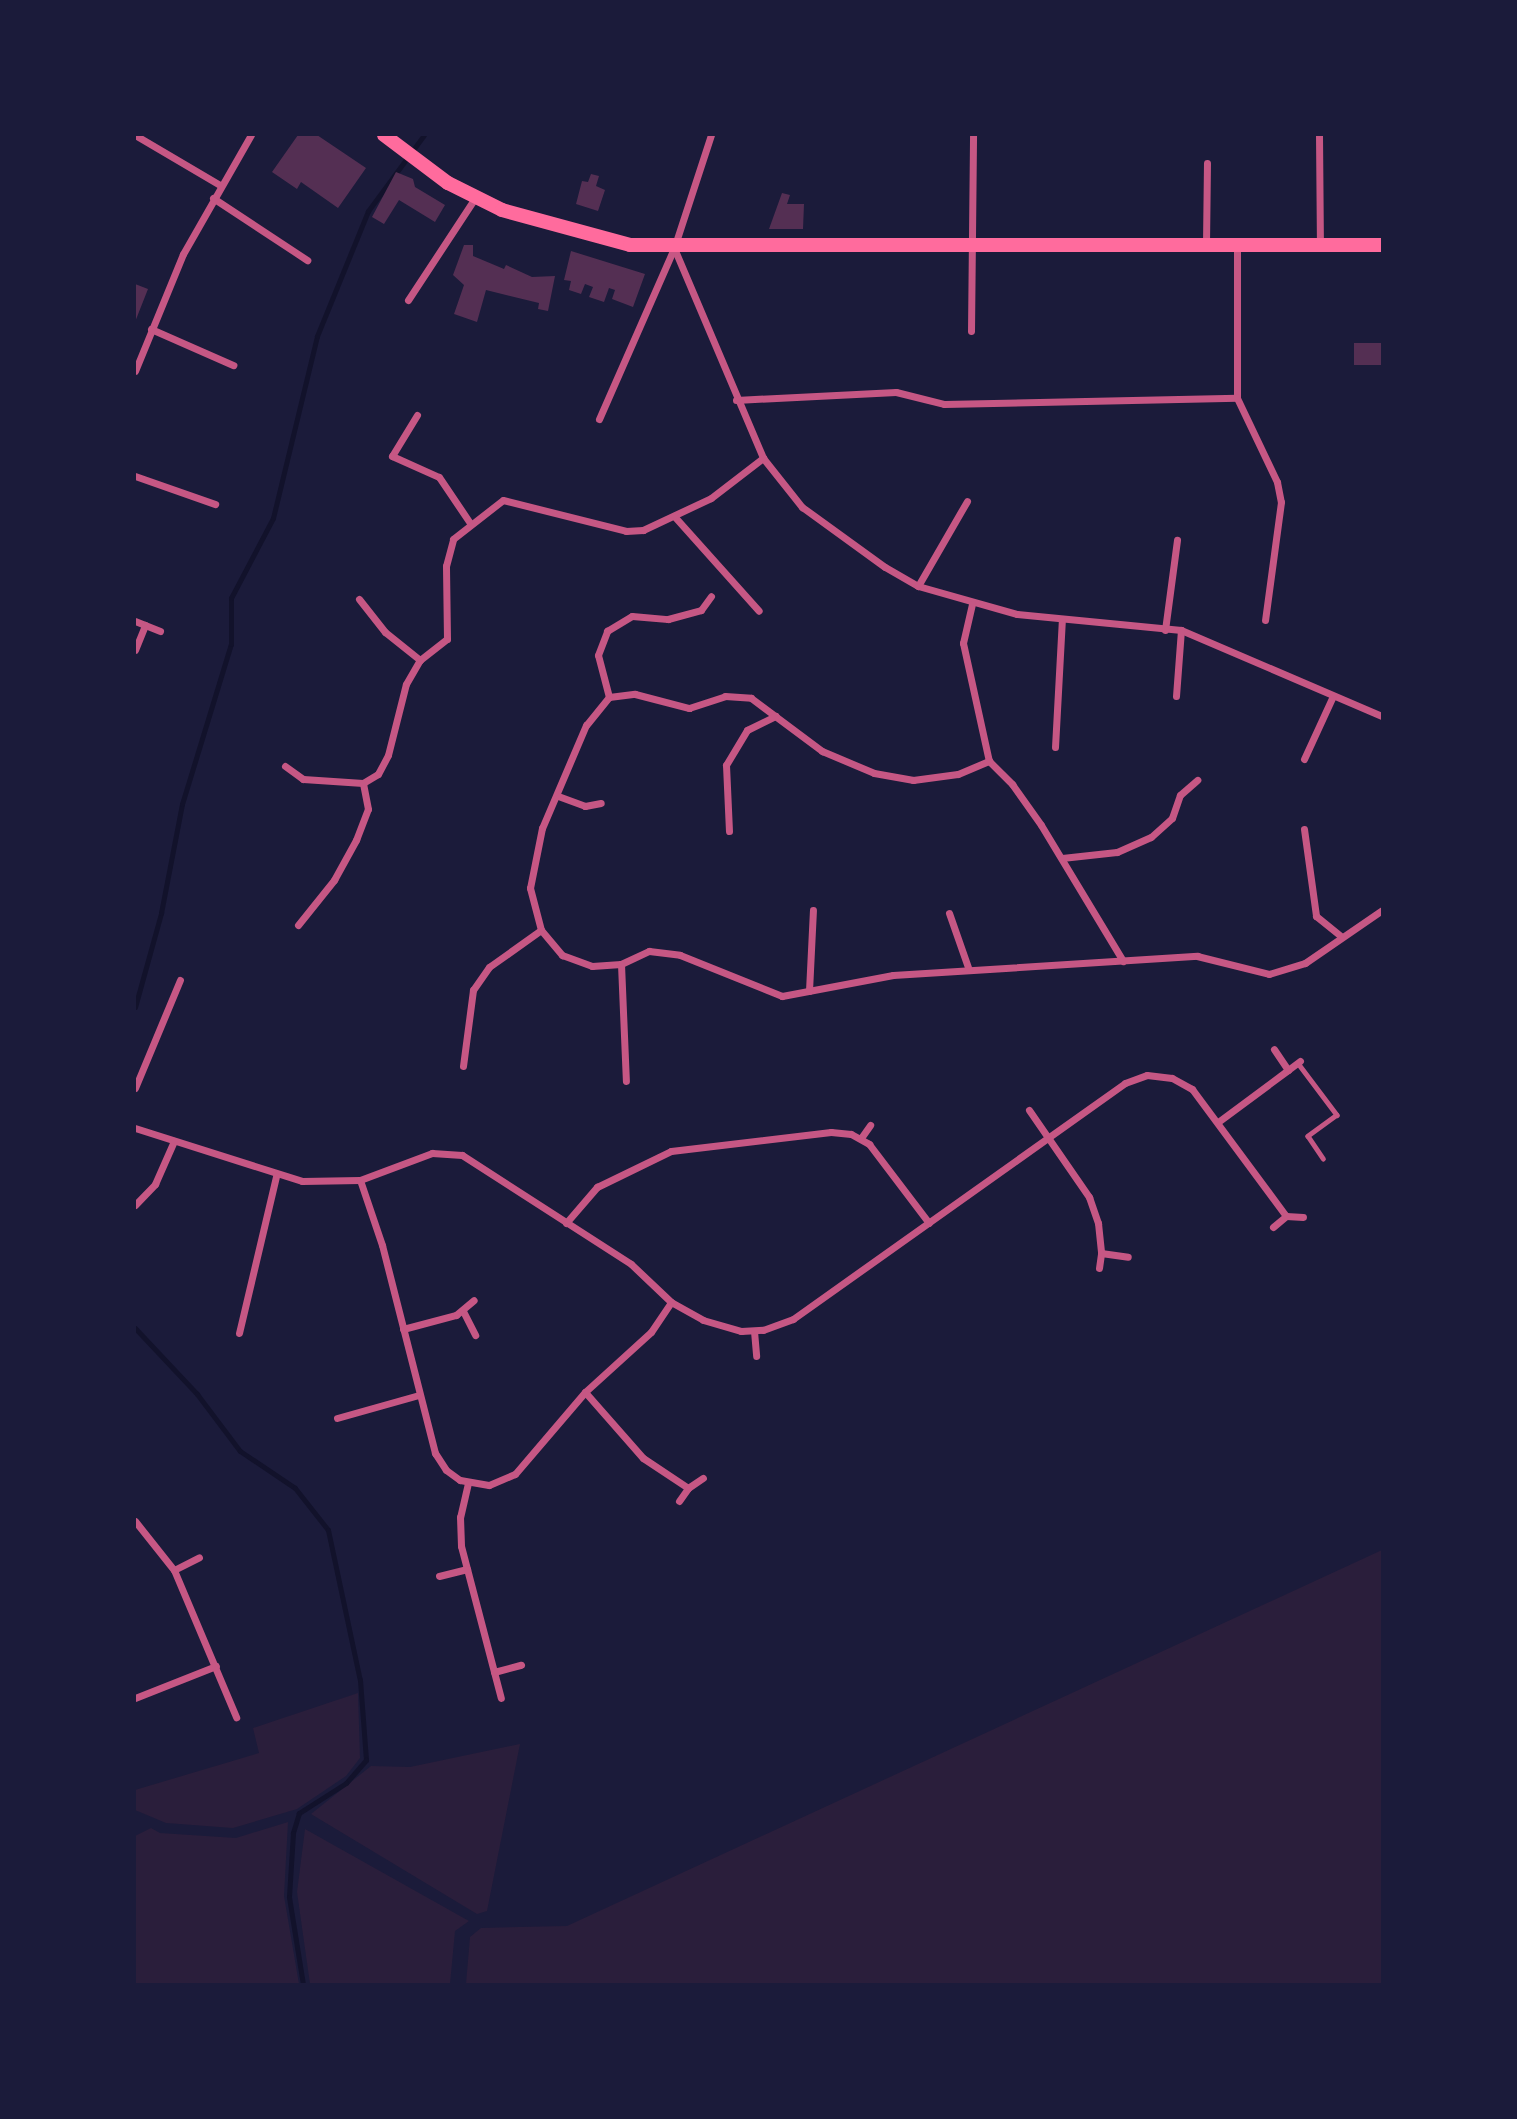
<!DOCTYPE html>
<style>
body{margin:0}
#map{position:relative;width:1517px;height:2119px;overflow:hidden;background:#1b1b3a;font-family:Raleway,sans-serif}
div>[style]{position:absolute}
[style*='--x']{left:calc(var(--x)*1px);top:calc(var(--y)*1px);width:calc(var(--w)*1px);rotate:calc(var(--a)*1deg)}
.green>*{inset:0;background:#2a1e3b}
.stream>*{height:5px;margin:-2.5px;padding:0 2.5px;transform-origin:2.5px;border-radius:2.5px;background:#12122b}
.building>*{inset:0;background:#542f53}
.service>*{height:4.5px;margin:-2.25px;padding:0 2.25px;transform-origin:2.25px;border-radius:2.25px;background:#c65784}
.minor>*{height:7px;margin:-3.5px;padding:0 3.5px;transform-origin:3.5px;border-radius:3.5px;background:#c65784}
.trunk>*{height:14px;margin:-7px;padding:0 7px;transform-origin:7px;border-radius:7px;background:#ff6b9d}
span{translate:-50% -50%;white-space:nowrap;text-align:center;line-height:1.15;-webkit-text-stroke:7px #1b1b3a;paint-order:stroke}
.frame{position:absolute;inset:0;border:136px solid #1b1b3a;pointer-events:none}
</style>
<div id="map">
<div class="green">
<i style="clip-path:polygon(1382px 1550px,1382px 1984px,466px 1984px,470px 1937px,481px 1928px,567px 1926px)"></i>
<i style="clip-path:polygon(358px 1693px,360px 1758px,346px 1776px,297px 1809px,233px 1828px,166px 1823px,135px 1810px,135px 1790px,259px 1753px,253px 1728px)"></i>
<i style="clip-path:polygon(520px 1744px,487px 1911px,477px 1914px,311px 1814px,371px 1766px,410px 1767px)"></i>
<i style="clip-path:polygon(288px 1822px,284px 1896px,299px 1984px,135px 1984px,135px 1836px,151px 1828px,160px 1833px,236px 1838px)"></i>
<i style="clip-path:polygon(305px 1829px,469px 1921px,455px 1931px,450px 1984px,310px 1984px,297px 1892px)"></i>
</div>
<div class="stream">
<i style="--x:135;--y:1007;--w:98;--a:-74.5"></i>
<i style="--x:161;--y:913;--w:111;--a:-79.1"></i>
<i style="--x:182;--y:804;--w:167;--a:-73"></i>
<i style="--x:231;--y:644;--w:46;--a:-90"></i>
<i style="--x:231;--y:598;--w:90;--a:-62.3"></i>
<i style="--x:273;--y:518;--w:187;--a:-76.4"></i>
<i style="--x:317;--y:336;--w:135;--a:-67.8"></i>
<i style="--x:368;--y:211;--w:94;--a:-53.6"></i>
<i style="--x:135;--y:1328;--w:91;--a:46.8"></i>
<i style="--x:197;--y:1394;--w:71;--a:53"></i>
<i style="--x:240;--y:1451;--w:66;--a:33.9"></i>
<i style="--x:295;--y:1488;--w:53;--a:51.8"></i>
<i style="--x:328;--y:1530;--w:153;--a:78"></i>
<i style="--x:360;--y:1680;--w:80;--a:85.7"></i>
<i style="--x:366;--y:1760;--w:30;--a:131"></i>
<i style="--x:346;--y:1783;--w:56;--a:147.4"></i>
<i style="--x:299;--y:1813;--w:21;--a:107"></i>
<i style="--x:293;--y:1833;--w:64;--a:93.6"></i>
<i style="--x:289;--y:1897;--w:88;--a:80.9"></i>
</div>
<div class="building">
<i style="clip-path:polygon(298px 135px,317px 135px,366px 168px,338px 208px,301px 182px,297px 189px,272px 172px)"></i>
<i style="clip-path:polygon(396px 172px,413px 179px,415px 187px,445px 205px,435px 222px,399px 200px,384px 224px,372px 217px)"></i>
<i style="clip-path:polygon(591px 174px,599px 176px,596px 186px,605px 190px,598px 211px,576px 204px,582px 181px,588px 182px)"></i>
<i style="clip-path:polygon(782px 193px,790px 195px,787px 204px,804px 204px,803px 229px,769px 229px)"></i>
<i style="clip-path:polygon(464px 245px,473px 245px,473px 256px,504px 269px,506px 265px,532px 277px,555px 276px,548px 311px,538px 309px,539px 303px,486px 290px,477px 322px,454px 314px,464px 285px,453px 275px)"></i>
<i style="clip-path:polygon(571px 251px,645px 274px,633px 307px,612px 299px,615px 290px,609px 288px,604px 302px,589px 297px,593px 287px,585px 284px,581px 294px,569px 290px,571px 281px,564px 280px)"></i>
<i style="clip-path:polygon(135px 284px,148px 289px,135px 322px)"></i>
<i style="clip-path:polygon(1354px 343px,1382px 343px,1382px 365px,1354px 365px)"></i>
</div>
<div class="service">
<i style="--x:1298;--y:1063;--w:65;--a:53.1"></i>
<i style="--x:1337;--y:1115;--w:36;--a:144"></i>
<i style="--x:1308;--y:1136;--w:27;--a:56"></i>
</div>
<div class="minor">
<i style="--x:135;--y:135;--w:99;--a:30.5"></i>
<i style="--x:1319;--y:135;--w:110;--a:89.5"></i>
<i style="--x:213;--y:198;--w:113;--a:33.4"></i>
<i style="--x:1206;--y:244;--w:81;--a:-89.3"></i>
<i style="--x:1237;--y:245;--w:153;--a:90"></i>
<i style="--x:1237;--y:398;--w:93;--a:64.5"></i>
<i style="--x:1277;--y:482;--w:20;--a:79"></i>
<i style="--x:1281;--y:502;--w:119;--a:97.7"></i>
<i style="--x:674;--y:248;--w:228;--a:67"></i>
<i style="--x:763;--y:458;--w:63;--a:51.5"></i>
<i style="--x:802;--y:507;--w:102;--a:35.9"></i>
<i style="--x:885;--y:567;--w:38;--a:30"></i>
<i style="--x:918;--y:586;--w:103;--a:15.8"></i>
<i style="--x:1017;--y:614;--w:165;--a:5.6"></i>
<i style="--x:1181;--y:630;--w:219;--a:23.2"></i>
<i style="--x:408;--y:300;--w:122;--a:-56.7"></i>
<i style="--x:151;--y:329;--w:90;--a:23.7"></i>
<i style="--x:971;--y:331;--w:196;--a:-89.4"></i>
<i style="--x:135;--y:371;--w:126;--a:-67.7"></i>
<i style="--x:183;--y:254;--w:137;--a:-60.3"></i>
<i style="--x:736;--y:400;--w:160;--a:-2.9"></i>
<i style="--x:896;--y:392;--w:49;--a:14"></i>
<i style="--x:944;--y:404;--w:293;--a:-1.2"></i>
<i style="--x:417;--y:415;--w:48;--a:121.4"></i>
<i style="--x:392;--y:456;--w:51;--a:24.1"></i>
<i style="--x:439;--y:477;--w:55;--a:56"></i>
<i style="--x:599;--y:419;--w:187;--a:-66.3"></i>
<i style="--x:674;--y:248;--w:119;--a:-71.9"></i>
<i style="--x:135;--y:476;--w:85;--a:19.3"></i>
<i style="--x:674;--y:516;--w:127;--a:48.2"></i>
<i style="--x:918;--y:586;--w:98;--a:-60"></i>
<i style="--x:359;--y:599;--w:42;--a:51.8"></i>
<i style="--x:385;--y:632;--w:45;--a:38.7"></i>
<i style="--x:972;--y:604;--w:40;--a:103"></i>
<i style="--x:963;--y:643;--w:121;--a:77.6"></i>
<i style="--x:989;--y:761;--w:33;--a:45"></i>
<i style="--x:1012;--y:784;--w:50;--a:54.7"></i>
<i style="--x:1041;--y:825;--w:159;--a:58.9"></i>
<i style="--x:135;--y:621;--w:27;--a:22"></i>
<i style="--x:1165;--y:630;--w:91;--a:-82.4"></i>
<i style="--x:135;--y:650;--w:27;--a:-68"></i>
<i style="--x:1176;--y:696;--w:66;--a:-85.7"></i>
<i style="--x:609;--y:697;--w:36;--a:129"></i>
<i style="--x:586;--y:725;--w:112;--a:113.1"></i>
<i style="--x:542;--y:828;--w:61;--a:101.3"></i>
<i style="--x:530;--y:888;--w:43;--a:75.3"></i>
<i style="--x:541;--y:930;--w:33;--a:50"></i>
<i style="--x:562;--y:955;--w:32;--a:20"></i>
<i style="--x:592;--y:966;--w:29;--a:-4"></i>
<i style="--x:621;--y:964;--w:31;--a:-25"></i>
<i style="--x:649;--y:951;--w:31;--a:7"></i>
<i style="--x:680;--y:955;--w:110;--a:21.9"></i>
<i style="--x:782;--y:996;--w:113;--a:-10.7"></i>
<i style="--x:893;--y:975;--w:305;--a:-3.6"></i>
<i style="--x:1197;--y:956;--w:74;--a:14"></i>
<i style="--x:1269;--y:974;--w:38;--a:-17"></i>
<i style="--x:1305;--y:963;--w:93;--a:-34.5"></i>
<i style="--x:609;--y:697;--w:26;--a:-7"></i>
<i style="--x:635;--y:694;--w:56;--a:14.5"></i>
<i style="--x:689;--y:708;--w:38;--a:-18"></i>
<i style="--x:725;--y:696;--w:26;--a:4"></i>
<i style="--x:751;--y:698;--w:89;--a:36.7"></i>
<i style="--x:822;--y:751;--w:56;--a:22.9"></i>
<i style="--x:874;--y:773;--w:40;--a:10"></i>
<i style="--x:913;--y:780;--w:45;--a:-7.6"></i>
<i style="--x:958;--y:774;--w:34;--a:-23"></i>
<i style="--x:609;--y:697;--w:43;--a:-104.7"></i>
<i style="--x:598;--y:655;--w:26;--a:-69"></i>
<i style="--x:607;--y:631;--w:29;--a:-31"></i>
<i style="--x:632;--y:616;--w:36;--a:5"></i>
<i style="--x:668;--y:619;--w:34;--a:-15"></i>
<i style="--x:701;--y:610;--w:17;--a:-54"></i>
<i style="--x:1055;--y:747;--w:128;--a:-86.9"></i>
<i style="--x:1304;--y:759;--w:69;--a:-65.3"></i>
<i style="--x:285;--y:766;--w:22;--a:36"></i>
<i style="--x:303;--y:779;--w:60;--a:3.8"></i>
<i style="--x:558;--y:796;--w:29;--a:20"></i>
<i style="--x:585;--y:806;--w:16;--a:-11"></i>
<i style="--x:1304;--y:829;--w:88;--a:82.1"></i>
<i style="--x:1316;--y:916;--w:32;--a:39"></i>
<i style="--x:729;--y:831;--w:66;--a:-92.6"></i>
<i style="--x:726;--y:765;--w:41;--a:-59"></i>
<i style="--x:747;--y:730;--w:32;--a:-26"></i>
<i style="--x:1062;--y:858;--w:55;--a:-6.2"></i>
<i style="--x:1117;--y:852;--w:37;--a:-24"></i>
<i style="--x:1151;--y:837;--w:28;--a:-42"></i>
<i style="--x:1172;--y:818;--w:24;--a:-71"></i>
<i style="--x:1180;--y:795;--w:23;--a:-41"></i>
<i style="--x:949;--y:913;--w:60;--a:70.7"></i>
<i style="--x:298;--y:925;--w:58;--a:-51.3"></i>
<i style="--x:334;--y:880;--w:46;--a:-61.2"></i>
<i style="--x:356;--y:840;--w:33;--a:-69"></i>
<i style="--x:368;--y:809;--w:26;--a:-101"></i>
<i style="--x:363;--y:783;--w:17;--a:-31"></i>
<i style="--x:378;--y:774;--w:21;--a:-62"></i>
<i style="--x:388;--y:755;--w:73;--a:-75.8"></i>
<i style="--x:406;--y:684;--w:28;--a:-60"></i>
<i style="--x:420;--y:660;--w:34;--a:-38"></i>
<i style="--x:447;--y:639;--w:73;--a:-90.8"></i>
<i style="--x:446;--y:566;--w:28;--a:-75"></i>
<i style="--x:453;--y:539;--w:63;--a:-38"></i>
<i style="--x:503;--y:500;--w:127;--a:14.1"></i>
<i style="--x:626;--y:531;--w:17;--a:-3"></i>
<i style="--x:643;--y:530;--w:75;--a:-25.2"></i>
<i style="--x:711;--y:498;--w:66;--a:-37.6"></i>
<i style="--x:621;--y:964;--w:117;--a:87.6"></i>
<i style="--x:809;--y:991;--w:81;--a:-87.2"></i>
<i style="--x:463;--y:1066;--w:77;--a:-82.5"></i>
<i style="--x:473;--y:990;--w:28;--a:-55"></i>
<i style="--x:489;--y:967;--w:64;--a:-35.4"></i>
<i style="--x:1288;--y:1070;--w:15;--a:-37"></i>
<i style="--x:135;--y:1088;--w:117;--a:-67.4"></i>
<i style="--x:1029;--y:1110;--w:106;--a:55.4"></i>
<i style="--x:1089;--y:1197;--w:28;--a:71"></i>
<i style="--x:1098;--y:1223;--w:30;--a:84"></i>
<i style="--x:1218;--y:1122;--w:87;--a:-36.6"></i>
<i style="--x:1288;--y:1070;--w:25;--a:-124"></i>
<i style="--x:135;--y:1128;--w:175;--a:17.6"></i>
<i style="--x:302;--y:1181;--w:58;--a:-1"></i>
<i style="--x:360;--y:1180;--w:77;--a:-20.6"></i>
<i style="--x:432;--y:1153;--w:30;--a:4"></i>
<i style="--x:462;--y:1155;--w:201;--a:32.8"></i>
<i style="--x:631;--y:1264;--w:55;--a:43.5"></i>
<i style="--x:671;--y:1302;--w:37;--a:29"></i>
<i style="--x:703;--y:1320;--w:40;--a:16"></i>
<i style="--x:741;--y:1331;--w:22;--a:-3"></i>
<i style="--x:763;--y:1330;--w:32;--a:-20"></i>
<i style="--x:793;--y:1319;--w:407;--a:-35.4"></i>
<i style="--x:1125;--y:1083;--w:23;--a:-20"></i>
<i style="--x:1147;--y:1075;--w:25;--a:7"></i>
<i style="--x:1172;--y:1078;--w:23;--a:29"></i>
<i style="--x:1192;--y:1089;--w:158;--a:53.5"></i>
<i style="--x:861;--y:1138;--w:16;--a:-55"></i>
<i style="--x:360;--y:1180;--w:69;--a:71.3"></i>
<i style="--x:382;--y:1245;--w:215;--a:75.7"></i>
<i style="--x:435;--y:1453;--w:20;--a:57"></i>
<i style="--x:446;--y:1470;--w:17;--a:36"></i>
<i style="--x:460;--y:1480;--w:29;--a:10"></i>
<i style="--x:489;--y:1485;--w:28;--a:-23"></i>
<i style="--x:515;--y:1474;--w:108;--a:-49.5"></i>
<i style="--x:585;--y:1392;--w:89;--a:-42.3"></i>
<i style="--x:651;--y:1332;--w:36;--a:-56"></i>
<i style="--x:135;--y:1205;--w:29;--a:-46"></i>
<i style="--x:155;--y:1184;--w:47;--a:-66.2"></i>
<i style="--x:566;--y:1223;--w:48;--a:-49.3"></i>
<i style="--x:597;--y:1187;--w:82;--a:-25.9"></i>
<i style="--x:671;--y:1151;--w:161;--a:-6.8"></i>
<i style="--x:831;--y:1132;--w:20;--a:6"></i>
<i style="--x:851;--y:1134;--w:21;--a:29"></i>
<i style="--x:869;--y:1144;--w:99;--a:52.8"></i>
<i style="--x:1273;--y:1227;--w:17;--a:-40"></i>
<i style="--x:1286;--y:1216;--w:17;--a:3"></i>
<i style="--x:1099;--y:1268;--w:15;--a:-82"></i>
<i style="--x:1101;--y:1253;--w:27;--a:8"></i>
<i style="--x:463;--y:1311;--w:27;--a:63"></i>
<i style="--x:403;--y:1329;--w:55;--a:-14.8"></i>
<i style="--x:456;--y:1315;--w:23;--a:-40"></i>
<i style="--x:754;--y:1331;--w:25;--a:85"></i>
<i style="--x:239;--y:1333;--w:161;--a:-76.7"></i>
<i style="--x:585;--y:1392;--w:88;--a:48.7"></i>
<i style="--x:643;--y:1458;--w:54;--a:33.7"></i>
<i style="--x:337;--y:1418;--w:85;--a:-15.7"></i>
<i style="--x:468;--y:1483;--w:35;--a:103"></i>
<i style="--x:460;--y:1517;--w:29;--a:88"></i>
<i style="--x:461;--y:1546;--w:157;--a:75.3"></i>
<i style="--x:679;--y:1501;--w:16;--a:-55"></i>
<i style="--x:688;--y:1488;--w:18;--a:-34"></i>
<i style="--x:135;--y:1521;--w:63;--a:51.5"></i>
<i style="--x:174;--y:1570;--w:160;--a:67.1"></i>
<i style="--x:174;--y:1570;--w:28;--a:-27"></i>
<i style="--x:439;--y:1576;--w:29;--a:-14"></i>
<i style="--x:494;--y:1672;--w:28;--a:-15"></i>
<i style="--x:135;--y:1698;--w:87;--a:-21.6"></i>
</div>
<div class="trunk">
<i style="--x:384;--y:135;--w:80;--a:36.9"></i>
<i style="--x:448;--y:183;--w:60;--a:26.6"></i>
<i style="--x:502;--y:210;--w:133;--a:15.3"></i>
<i style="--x:630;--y:245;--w:752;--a:0"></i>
</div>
<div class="frame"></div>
</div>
